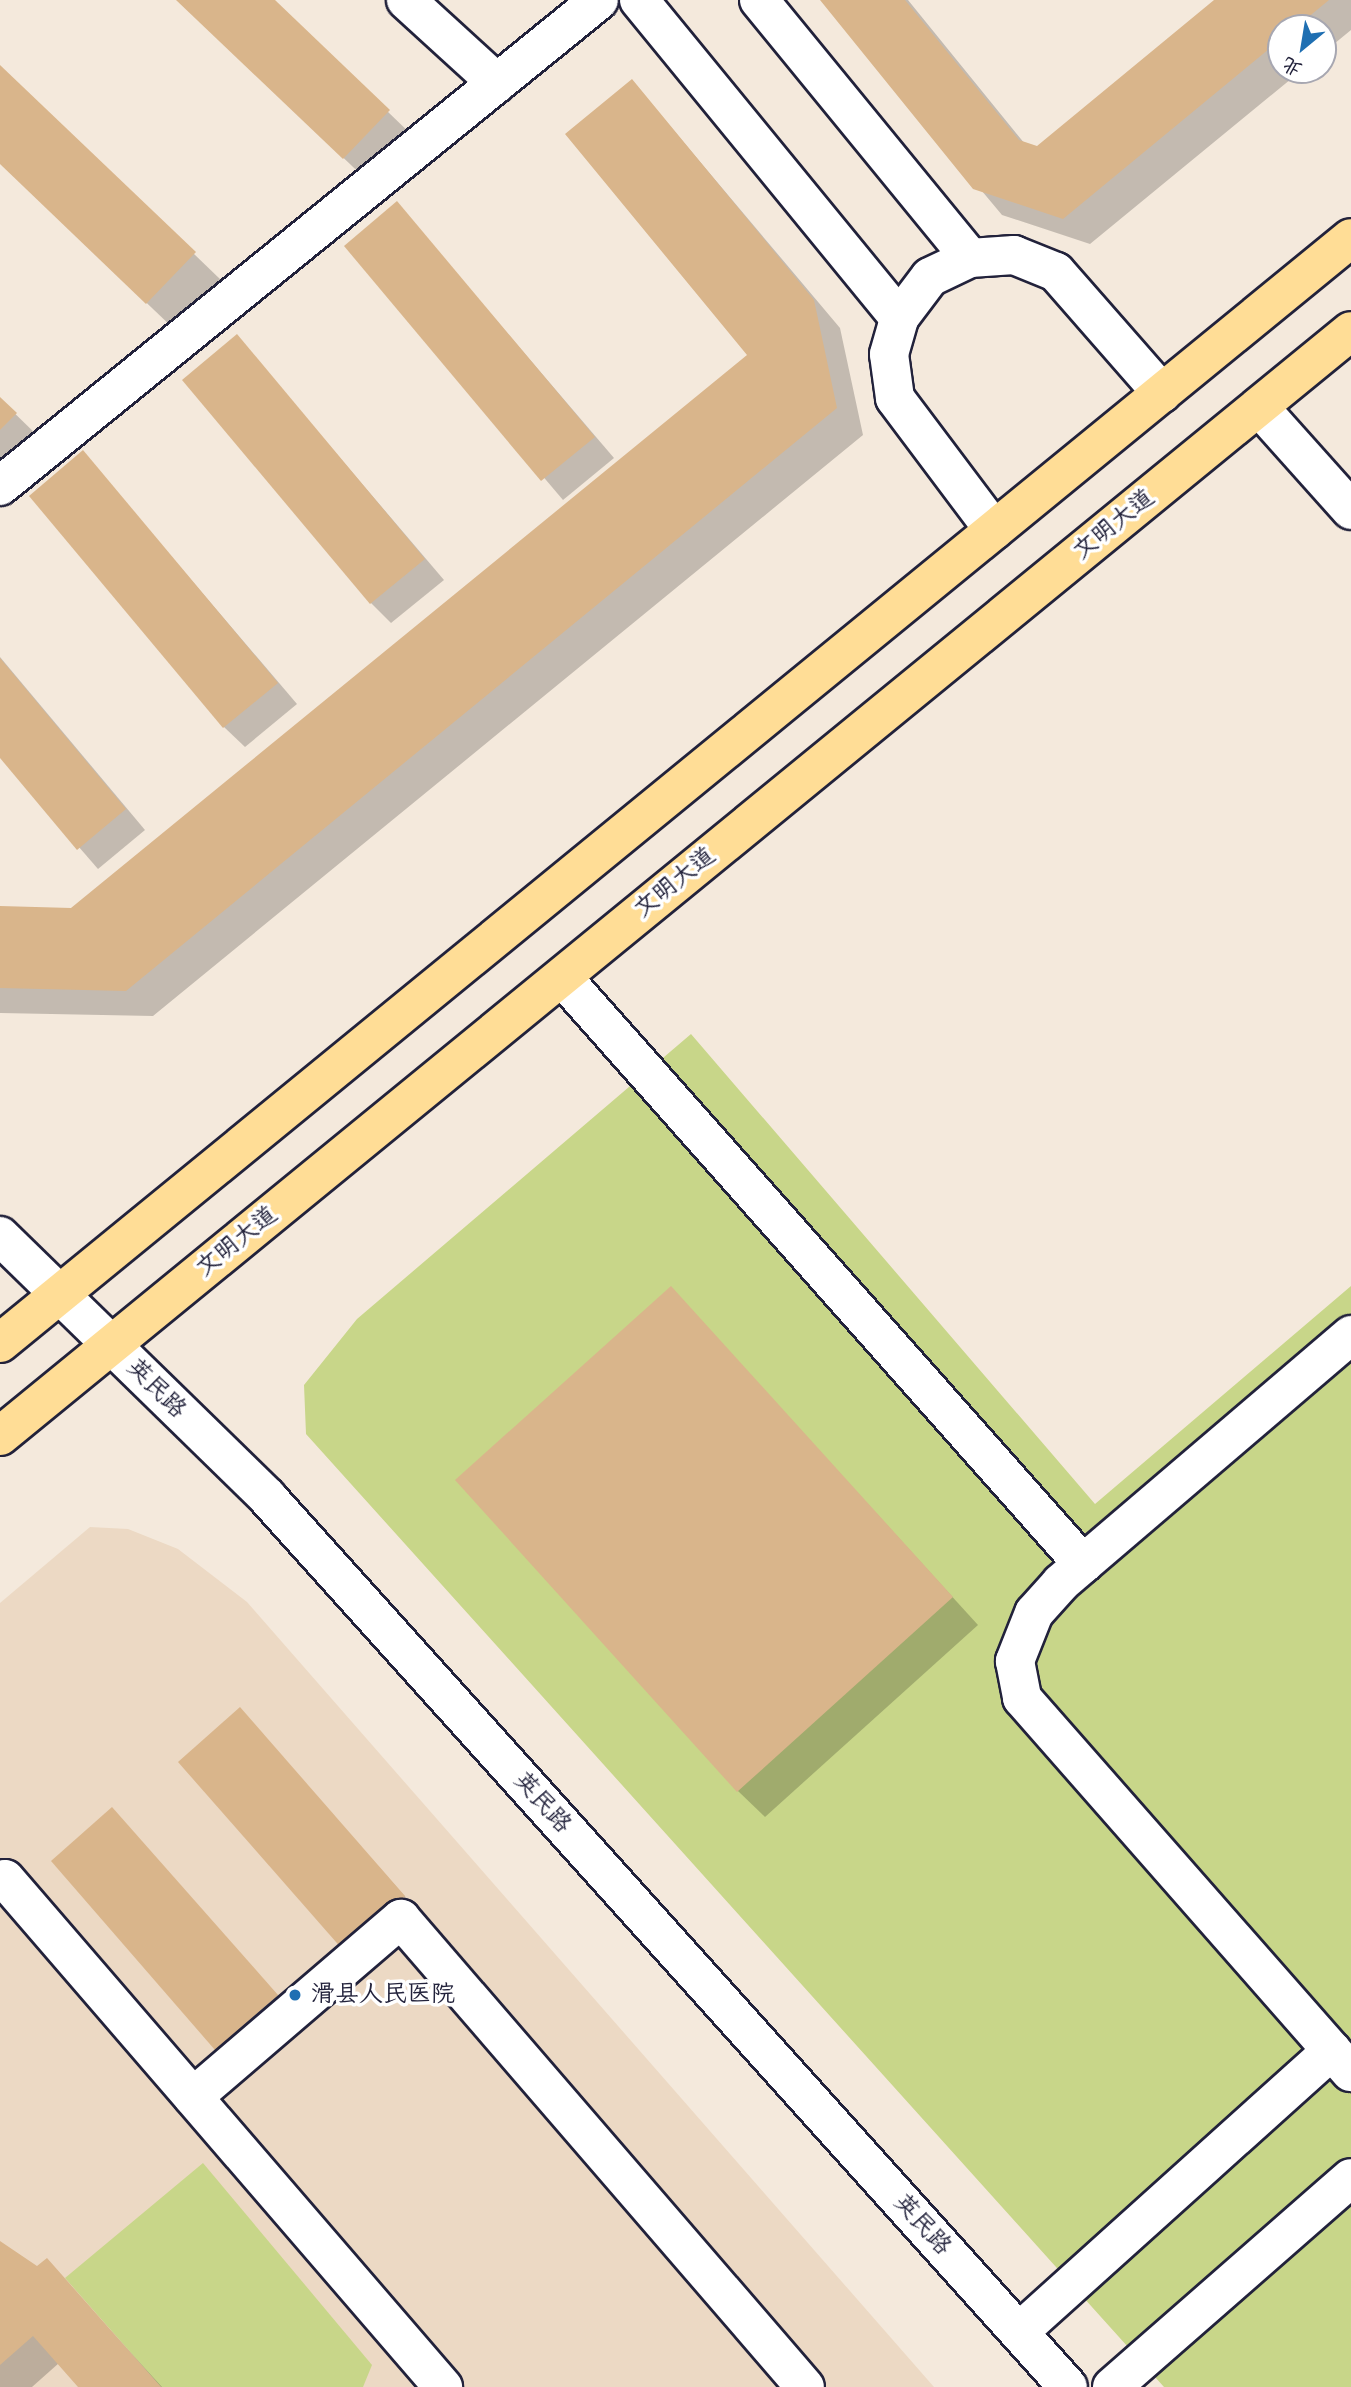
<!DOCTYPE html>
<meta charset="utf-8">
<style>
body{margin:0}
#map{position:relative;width:1351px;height:2387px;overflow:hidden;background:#f4e9dc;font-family:"Architects Daughter","LXGW WenKai TC",sans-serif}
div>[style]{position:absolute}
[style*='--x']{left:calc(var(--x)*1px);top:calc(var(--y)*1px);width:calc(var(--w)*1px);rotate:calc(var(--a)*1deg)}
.built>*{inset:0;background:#ecd9c4}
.green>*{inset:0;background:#c8d689}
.shadow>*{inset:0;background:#0003}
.building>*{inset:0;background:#d9b58b}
.roads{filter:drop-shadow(2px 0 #22223b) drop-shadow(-2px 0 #22223b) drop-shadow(0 2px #22223b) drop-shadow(0 -2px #22223b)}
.minor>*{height:38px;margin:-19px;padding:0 19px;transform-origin:19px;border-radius:19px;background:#fff}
.major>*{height:38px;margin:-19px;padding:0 19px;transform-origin:19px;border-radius:19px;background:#ffdd96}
.dots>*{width:19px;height:19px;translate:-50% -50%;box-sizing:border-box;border:4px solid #fff;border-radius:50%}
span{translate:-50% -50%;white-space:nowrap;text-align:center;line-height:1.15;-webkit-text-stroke:7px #fff;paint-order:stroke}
.street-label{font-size:24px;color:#22223b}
.poi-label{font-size:24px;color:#22223b}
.left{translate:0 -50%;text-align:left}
.north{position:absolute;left:1267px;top:14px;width:70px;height:70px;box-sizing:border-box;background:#fff;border:2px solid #a7a7b1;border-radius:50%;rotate:210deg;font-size:19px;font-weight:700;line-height:28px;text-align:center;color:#22223b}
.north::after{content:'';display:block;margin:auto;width:24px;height:32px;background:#1f6fb2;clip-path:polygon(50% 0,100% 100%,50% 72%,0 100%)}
</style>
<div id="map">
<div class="built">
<i style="clip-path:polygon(90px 1527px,128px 1529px,178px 1549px,247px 1602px,934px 2387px,0 2387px,0 1603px)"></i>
</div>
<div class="green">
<i style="clip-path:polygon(691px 1034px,1095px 1504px,1351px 1286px,1351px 2387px,1164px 2387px,306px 1434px,304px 1385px,357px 1319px)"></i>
<i style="clip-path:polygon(203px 2163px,372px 2365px,363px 2387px,161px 2387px,65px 2278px)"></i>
</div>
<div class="shadow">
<i style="clip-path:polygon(177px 0,272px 0,415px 138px,371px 184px)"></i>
<i style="clip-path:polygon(822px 0,908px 0,1025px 144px,1037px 148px,1217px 0,1351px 0,1351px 30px,1323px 53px,1323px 28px,1281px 28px,1281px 70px,1302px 70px,1090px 244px,1002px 215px)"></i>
<i style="clip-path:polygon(0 67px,221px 280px,174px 329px,0 163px)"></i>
<i style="clip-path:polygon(632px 81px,840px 328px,863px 435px,153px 1016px,0 1013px,0 908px,72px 909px,749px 355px)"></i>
<i style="clip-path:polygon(397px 204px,614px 458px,563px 500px,347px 246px)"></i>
<i style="clip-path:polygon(237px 337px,444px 580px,391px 623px,371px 603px)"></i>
<i style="clip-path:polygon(0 399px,42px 440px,0 484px)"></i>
<i style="clip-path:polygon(83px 453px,297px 704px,245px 747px,224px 727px)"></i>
<i style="clip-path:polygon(0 657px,145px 830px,98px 869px,0 756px)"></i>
<i style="clip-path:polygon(671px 1288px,978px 1625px,765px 1817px,738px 1791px)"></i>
<i style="clip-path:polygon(240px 1710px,424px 1918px,365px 1969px)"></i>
<i style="clip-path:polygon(112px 1810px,297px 2017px,237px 2069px,216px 2049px)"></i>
<i style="clip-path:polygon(0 2244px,37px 2269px,47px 2261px,162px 2387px,81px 2387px,59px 2363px,32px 2387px,0 2387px)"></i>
</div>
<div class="building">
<i style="clip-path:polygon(176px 0,275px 0,390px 110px,343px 159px)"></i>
<i style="clip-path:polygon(820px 0,905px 0,1019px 140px,1037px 146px,1214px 0,1329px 0,1295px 28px,1281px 28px,1281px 39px,1063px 219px,973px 189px)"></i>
<i style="clip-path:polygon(0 65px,196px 252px,146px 304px,0 164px)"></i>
<i style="clip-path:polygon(632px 79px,814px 300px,837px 408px,126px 991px,0 988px,0 906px,71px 908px,747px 355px,565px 134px)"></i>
<i style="clip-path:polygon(397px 201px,595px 437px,541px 481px,344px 246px)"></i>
<i style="clip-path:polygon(237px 334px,425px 559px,370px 604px,182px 380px)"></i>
<i style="clip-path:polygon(0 397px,17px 413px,0 430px)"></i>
<i style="clip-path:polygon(83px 450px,278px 683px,223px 728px,29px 496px)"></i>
<i style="clip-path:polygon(0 658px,126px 809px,77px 850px,0 758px)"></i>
<i style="clip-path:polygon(671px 1286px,953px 1597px,737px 1792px,455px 1480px)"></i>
<i style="clip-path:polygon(240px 1707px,405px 1896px,343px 1950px,178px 1762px)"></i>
<i style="clip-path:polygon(112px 1807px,278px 1995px,215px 2050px,51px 1861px)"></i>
<i style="clip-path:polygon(0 2241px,37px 2266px,47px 2258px,161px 2387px,78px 2387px,33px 2336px,0 2365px)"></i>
</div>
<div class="roads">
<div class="minor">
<i style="--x:406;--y:0;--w:123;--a:42.4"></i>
<i style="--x:639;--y:0;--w:411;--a:50.7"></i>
<i style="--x:759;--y:0;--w:333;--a:50.7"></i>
<i style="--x:1259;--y:407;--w:138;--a:48.2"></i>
<i style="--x:0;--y:486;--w:771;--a:-39.05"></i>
<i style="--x:994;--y:530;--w:165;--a:-126.9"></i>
<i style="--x:895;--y:398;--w:44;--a:-97.8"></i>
<i style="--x:889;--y:354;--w:37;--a:-74"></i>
<i style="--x:899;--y:318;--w:51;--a:-52.9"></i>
<i style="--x:930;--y:277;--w:44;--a:-25.4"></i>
<i style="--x:970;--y:258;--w:44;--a:-3.9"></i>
<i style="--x:1014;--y:255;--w:45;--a:22"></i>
<i style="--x:1056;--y:272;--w:161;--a:48.8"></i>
<i style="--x:562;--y:977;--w:785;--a:48.41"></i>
<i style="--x:0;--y:1236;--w:373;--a:44.3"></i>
<i style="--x:267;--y:1497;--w:1197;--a:48.01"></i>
<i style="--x:1351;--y:1335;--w:382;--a:139.5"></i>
<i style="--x:1061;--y:1583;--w:40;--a:132"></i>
<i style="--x:1034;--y:1613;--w:52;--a:111.6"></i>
<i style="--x:1015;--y:1661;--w:38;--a:79"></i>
<i style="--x:1022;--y:1698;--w:498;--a:48.7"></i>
<i style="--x:0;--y:1883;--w:6;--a:-39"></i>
<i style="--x:5;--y:1879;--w:671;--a:49.23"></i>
<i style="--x:193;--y:2097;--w:274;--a:-40.6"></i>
<i style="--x:401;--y:1919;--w:618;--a:49.2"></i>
<i style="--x:1019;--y:2332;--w:421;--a:-42"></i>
<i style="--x:1112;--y:2387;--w:317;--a:-41.2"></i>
</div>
<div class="major">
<i style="--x:0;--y:1343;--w:1745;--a:-39.28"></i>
<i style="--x:0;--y:1436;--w:1745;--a:-39.28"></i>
</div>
</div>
<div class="dots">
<i style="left:295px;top:1995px;background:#1f6fb2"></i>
</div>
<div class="street-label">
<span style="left:1114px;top:525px;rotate:-39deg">文明大道</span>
<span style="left:675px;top:883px;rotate:-39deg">文明大道</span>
<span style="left:237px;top:1242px;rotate:-39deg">文明大道</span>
<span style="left:156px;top:1389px;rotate:45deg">英民路</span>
<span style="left:542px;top:1803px;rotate:48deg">英民路</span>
<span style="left:922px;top:2225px;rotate:48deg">英民路</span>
</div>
<div class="poi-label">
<span class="left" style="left:311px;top:1995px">滑县人民医院</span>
</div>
<div class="north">北</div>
</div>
